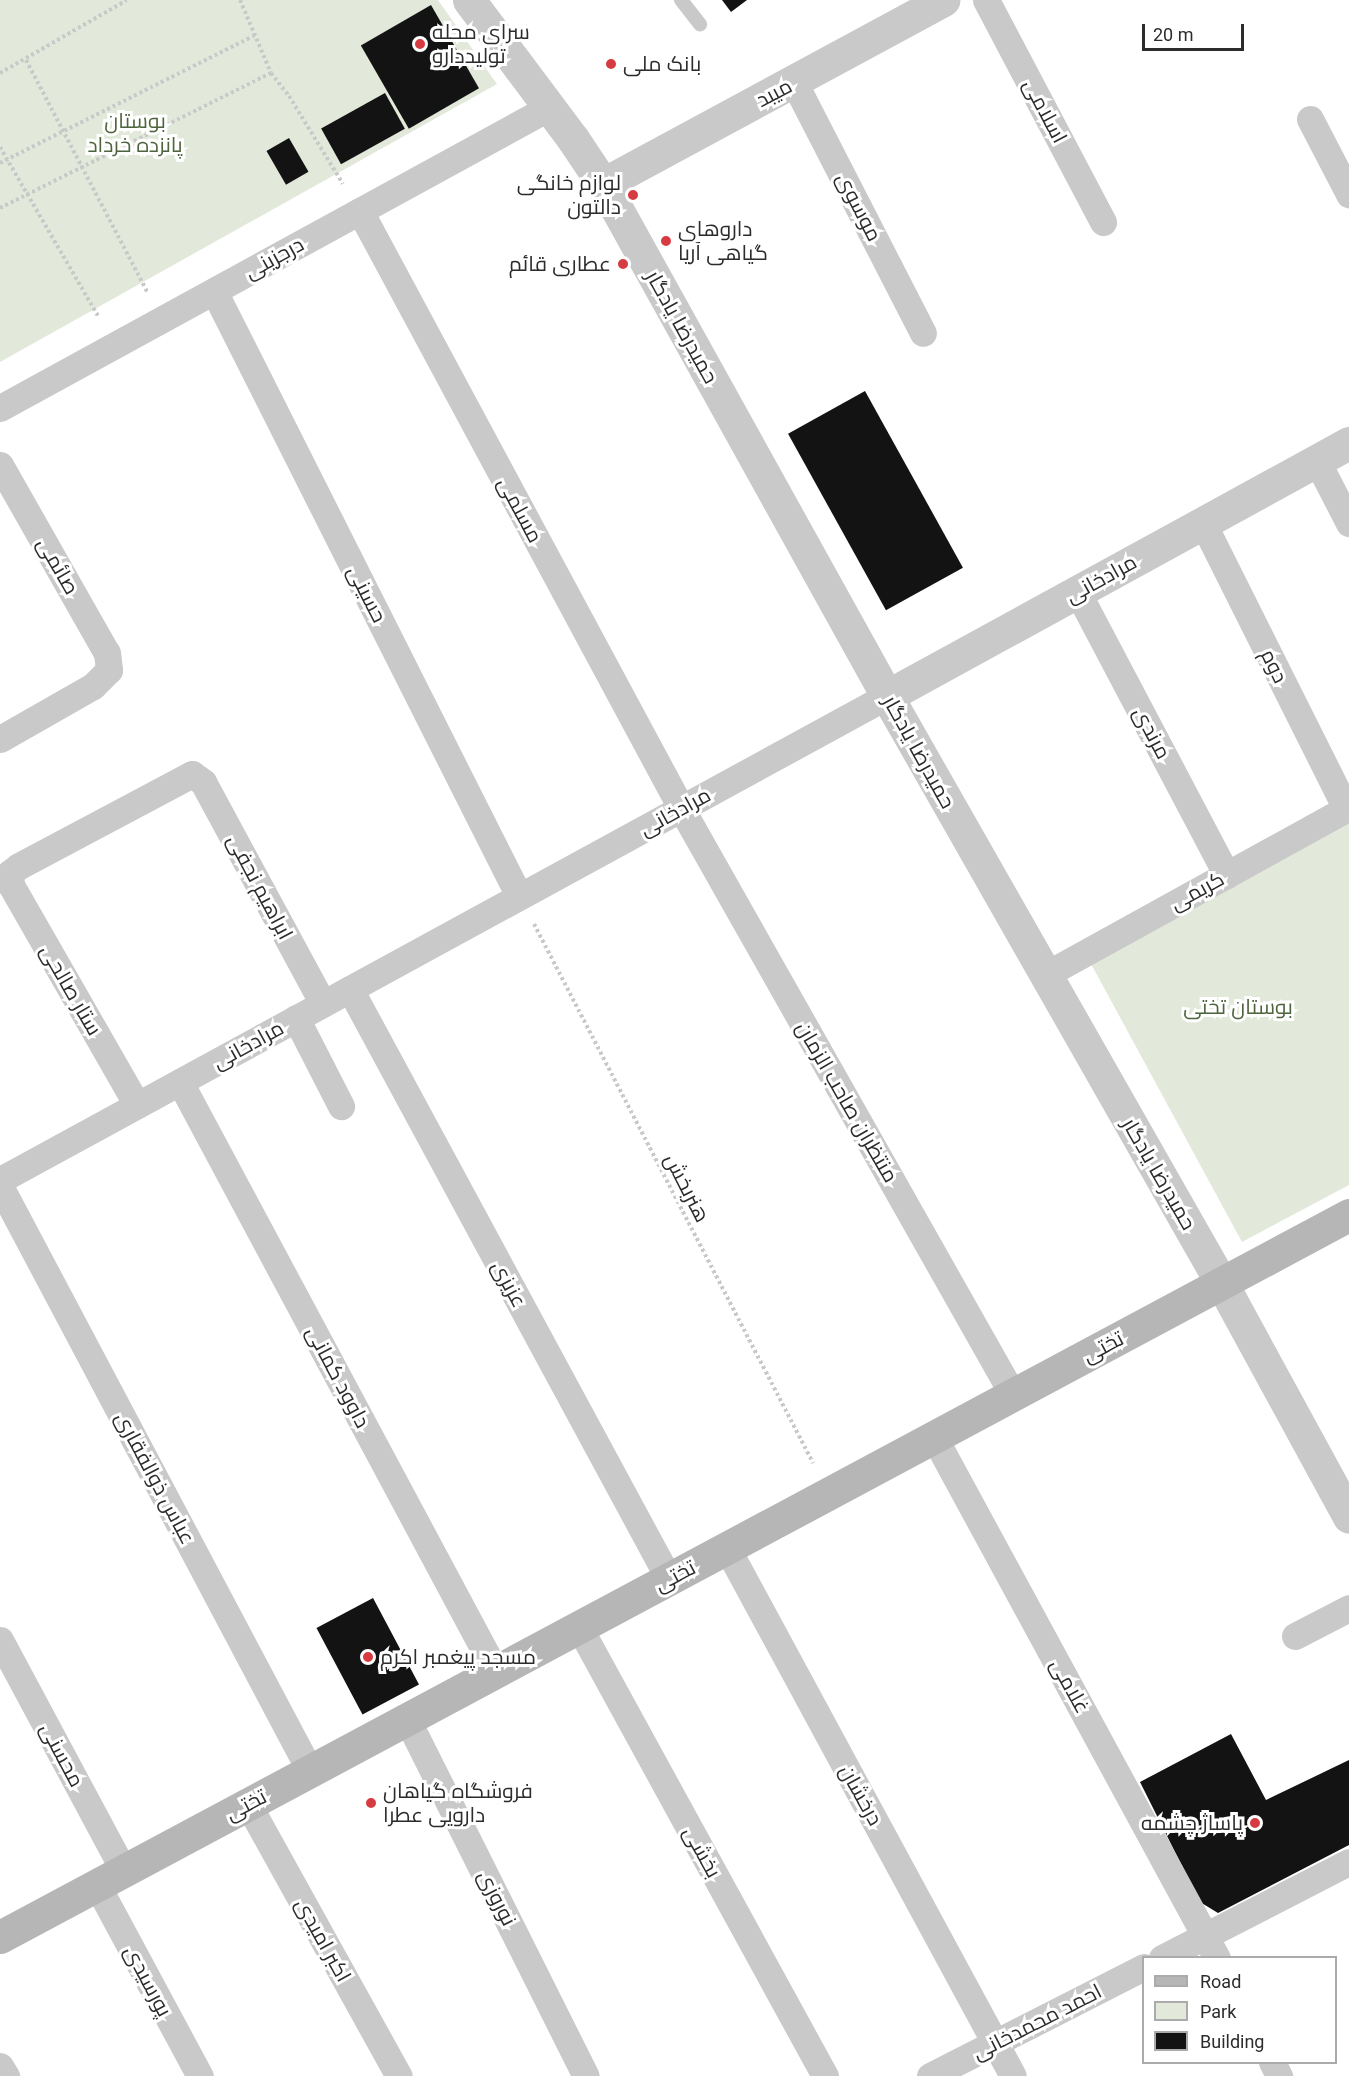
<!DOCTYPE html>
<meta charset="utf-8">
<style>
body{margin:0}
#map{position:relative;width:1349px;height:2076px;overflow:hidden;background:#fff;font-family:Roboto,Cairo,sans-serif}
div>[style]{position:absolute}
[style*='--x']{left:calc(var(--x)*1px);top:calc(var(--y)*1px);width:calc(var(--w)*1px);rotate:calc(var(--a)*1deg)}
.green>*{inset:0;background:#e2e9da}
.building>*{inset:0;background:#131313;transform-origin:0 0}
.path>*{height:4px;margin-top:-2px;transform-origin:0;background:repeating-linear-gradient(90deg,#c9c9c9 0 3px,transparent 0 6px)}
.service>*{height:14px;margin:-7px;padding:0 7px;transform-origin:7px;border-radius:7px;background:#c9c9c9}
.minor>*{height:27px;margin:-13.5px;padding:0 13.5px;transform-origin:13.5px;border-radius:13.5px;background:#c9c9c9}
.tertiary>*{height:33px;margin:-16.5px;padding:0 16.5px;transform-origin:16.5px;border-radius:16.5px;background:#c9c9c9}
.secondary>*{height:33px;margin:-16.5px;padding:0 16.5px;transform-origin:16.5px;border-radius:16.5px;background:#b6b6b6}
.dots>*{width:16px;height:16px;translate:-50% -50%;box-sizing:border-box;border:3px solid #fff;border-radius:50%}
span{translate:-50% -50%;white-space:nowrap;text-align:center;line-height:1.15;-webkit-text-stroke:6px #fff;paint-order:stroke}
.poi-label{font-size:21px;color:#2c2c2c}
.left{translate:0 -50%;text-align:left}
.right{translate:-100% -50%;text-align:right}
.street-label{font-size:21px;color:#2c2c2c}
.park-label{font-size:21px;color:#4e643d}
.legend{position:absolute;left:1142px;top:1956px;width:195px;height:108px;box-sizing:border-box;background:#fff;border:2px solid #ababab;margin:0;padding:8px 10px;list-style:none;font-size:18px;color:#2c2c2c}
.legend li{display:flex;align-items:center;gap:12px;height:30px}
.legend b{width:30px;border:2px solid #ababab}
.scale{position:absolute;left:1142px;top:24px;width:102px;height:27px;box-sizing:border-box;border:3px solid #2c2c2c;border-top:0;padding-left:8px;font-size:18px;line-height:21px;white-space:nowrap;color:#2c2c2c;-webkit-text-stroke:4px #fff;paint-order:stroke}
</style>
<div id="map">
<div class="green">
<div style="clip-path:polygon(0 0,438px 0,497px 84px,0 362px)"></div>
<div style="clip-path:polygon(1349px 822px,1349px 1185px,1242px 1242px,1090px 962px)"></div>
</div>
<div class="building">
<div style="clip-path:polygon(722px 0,747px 0,731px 12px)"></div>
<div style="left:431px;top:5px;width:96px;height:81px;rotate:60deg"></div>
<div style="left:385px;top:93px;width:41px;height:73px;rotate:61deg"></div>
<div style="left:289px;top:138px;width:39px;height:26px;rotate:60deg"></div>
<div style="left:865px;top:391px;width:202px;height:88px;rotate:61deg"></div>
<div style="left:373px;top:1598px;width:98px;height:64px;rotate:62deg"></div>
<div style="clip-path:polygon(1231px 1734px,1266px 1800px,1349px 1760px,1349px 1845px,1218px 1913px,1200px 1902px,1140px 1782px)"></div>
</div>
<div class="path">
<div style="--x:240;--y:0;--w:79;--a:67"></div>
<div style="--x:271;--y:73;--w:29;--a:52"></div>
<div style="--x:289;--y:96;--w:103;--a:58.5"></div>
<div style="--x:26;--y:60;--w:263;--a:62.4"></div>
<div style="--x:0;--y:73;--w:146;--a:-29.9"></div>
<div style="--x:0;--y:147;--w:198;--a:59.9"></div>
<div style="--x:0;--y:163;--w:284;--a:-26.6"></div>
<div style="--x:0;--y:208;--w:303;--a:-26.5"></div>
<div style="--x:534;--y:924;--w:607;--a:62.63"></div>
</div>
<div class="service">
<div style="--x:681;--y:0;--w:31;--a:52"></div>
</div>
<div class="minor">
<div style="--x:986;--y:0;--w:251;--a:62.2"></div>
<div style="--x:794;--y:82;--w:282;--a:62.8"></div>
<div style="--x:1310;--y:119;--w:85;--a:62.5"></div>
<div style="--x:360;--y:211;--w:678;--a:61.73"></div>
<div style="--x:681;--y:808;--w:674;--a:60.51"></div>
<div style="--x:214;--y:291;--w:678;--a:63.25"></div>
<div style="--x:0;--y:408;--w:625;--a:-28.7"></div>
<div style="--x:1317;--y:461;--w:70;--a:62.7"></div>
<div style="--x:0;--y:465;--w:216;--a:60.4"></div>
<div style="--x:107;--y:653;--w:17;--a:83"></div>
<div style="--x:109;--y:670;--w:23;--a:135"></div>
<div style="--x:93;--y:686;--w:107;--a:150.3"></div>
<div style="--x:1203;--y:523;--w:320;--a:63.4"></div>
<div style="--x:1077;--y:591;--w:321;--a:62.2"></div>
<div style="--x:1045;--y:975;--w:347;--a:-28.9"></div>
<div style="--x:350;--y:989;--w:671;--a:61.6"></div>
<div style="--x:296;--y:1018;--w:99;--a:62.9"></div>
<div style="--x:180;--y:1082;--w:669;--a:61.83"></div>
<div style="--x:137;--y:1105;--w:254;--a:-119.8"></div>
<div style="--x:11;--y:885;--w:12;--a:-95"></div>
<div style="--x:10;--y:873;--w:11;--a:-38"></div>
<div style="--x:19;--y:866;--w:196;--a:-28"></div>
<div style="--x:192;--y:774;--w:14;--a:36"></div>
<div style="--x:203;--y:782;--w:252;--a:61.6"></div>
<div style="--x:0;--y:1180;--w:1010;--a:-28.62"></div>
<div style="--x:0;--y:1186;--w:662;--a:62.08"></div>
<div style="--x:934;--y:1437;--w:593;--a:61.49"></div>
<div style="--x:727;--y:1548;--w:600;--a:61.56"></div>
<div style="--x:579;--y:1627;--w:512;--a:61.28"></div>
<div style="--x:1295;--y:1636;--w:61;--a:-27.4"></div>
<div style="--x:0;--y:1640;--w:262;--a:61.8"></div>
<div style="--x:407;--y:1719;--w:399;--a:63.4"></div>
<div style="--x:248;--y:1804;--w:311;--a:61"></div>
<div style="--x:97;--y:1885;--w:217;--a:61.7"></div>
<div style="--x:1162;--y:1958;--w:210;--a:-27.2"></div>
<div style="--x:1272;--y:2062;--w:16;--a:63"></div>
<div style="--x:0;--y:2066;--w:12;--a:59"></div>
<div style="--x:930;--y:2076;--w:240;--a:-27"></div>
</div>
<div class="tertiary">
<div style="--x:469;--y:0;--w:174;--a:53.2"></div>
<div style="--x:573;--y:139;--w:54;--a:56.3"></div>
<div style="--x:603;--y:184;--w:585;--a:60.98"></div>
<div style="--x:887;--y:696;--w:677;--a:60.33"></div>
<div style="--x:1222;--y:1284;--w:265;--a:61.4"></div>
<div style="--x:603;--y:184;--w:387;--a:-28.4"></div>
<div style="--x:887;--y:696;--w:527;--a:-28.71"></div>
</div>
<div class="secondary">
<div style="--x:0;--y:1937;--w:1530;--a:-28.16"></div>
</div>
<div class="dots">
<div style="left:420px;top:44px;background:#d73b42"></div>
<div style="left:611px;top:64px;background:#d73b42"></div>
<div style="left:633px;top:195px;background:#d73b42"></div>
<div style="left:666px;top:241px;background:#d73b42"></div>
<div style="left:623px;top:264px;background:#d73b42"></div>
<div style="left:368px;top:1657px;background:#d73b42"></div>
<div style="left:371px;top:1803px;background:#d73b42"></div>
<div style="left:1255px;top:1823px;background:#d73b42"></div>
</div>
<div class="poi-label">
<span class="left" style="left:432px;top:44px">سرای محله<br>تولیددارو</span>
<span class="left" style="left:623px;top:64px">بانک ملی</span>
<span class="right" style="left:621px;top:195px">لوازم خانگی<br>دالتون</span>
<span class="left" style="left:678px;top:241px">داروهای<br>گیاهی آریا</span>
<span class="right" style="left:611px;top:264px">عطاری قائم</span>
<span class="left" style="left:380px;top:1657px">مسجد پیغمبر اکرم</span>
<span class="left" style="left:383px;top:1803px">فروشگاه گیاهان<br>دارویی عطرا</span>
<span class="right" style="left:1243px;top:1823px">پاساژ چشمه</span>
</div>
<div class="street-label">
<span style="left:774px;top:93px;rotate:-28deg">میبد</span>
<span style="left:1045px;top:111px;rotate:62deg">اسلامی</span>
<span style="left:859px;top:207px;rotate:63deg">موسوی</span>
<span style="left:274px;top:258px;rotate:-29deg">درجزینی</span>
<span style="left:682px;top:327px;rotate:61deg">حمیدرضا یادگار</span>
<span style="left:520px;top:510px;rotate:62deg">مسلمی</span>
<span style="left:58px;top:566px;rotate:60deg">صائمی</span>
<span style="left:1101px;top:579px;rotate:-29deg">مرادخانی</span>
<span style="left:367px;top:594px;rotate:63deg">حسینی</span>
<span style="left:1274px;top:666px;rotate:64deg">دوم</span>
<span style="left:1152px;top:733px;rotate:62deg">مرندی</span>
<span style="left:919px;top:752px;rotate:61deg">حمیدرضا یادگار</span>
<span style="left:675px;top:812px;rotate:-29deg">مرادخانی</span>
<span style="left:260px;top:887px;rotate:62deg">ابراهیم نجفی</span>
<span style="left:1197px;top:891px;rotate:-29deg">کریمی</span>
<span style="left:71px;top:990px;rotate:60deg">ستار صالحی</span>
<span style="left:248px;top:1045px;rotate:-29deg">مرادخانی</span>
<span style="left:847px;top:1102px;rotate:60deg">منتظران صاحب الزمان</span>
<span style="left:1159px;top:1174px;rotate:60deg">حمیدرضا یادگار</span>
<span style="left:687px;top:1188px;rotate:63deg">هنربخش</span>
<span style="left:509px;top:1284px;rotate:62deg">عزیزی</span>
<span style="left:1103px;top:1347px;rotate:-28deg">تختی</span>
<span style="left:338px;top:1377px;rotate:62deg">داوود کمانی</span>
<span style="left:155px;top:1478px;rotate:62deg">عباس ذوالفقاری</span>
<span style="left:675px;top:1576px;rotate:-28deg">تختی</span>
<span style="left:1070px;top:1686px;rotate:61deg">غلامی</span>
<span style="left:62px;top:1755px;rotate:62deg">محسنی</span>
<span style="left:861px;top:1795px;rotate:61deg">درخشان</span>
<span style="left:246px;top:1805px;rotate:-28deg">تختی</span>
<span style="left:702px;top:1852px;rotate:61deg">بخشی</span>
<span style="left:497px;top:1898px;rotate:63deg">نوروزی</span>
<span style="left:323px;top:1940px;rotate:61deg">اکبر امیدی</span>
<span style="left:148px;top:1981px;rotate:62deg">پورسیدی</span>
<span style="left:1037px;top:2022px;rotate:-27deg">احمد محمدخانی</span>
</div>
<div class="park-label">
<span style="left:135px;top:133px">بوستان<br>پانزده خرداد</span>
<span style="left:1238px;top:1007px">بوستان تختی</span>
</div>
<ul class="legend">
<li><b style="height:8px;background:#b6b6b6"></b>Road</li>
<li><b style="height:16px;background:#e2e9da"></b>Park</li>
<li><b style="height:16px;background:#131313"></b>Building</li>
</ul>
<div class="scale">20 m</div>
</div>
